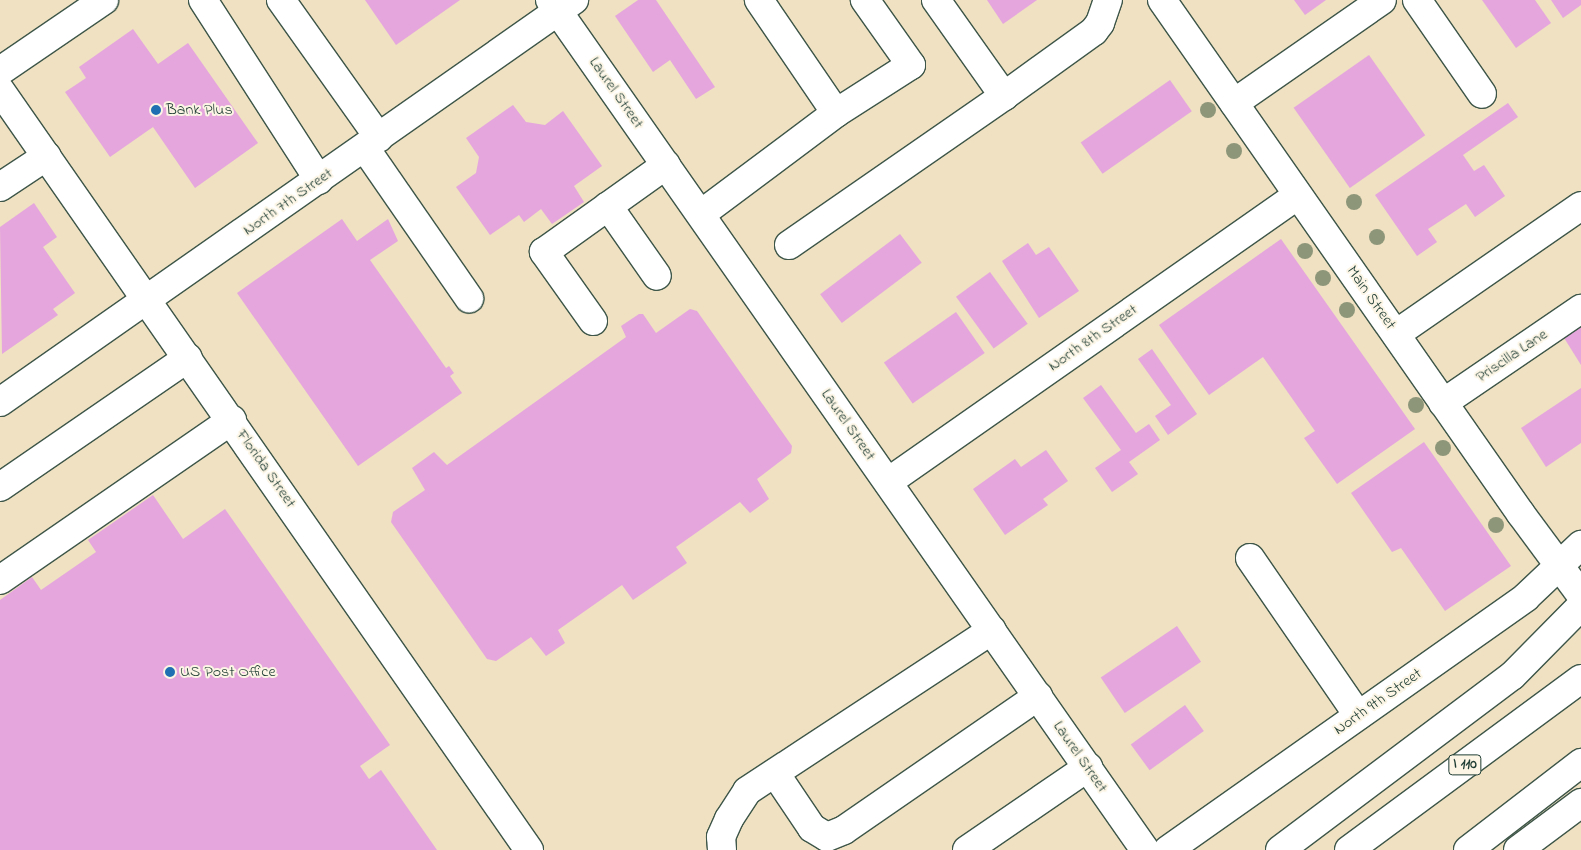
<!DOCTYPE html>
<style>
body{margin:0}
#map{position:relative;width:1581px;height:850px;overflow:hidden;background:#efe1c1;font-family:"Indie Flower",sans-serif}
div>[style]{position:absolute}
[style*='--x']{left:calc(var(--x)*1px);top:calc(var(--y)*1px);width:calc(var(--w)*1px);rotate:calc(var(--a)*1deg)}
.building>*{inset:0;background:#e5a6dd;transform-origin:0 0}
.roads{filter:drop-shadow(1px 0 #3e5649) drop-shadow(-1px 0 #3e5649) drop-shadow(0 1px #3e5649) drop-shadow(0 -1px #3e5649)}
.minor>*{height:28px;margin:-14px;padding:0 14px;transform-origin:14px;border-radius:14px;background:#fff}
.major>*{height:28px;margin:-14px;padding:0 14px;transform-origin:14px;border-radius:14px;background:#fff}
.highway>*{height:28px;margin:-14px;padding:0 14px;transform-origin:14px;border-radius:14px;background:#fff}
.trees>*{width:16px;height:16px;margin:-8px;border-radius:50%;background:#8e967a}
.dots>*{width:14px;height:14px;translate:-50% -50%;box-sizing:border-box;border:2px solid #fcf5e5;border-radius:50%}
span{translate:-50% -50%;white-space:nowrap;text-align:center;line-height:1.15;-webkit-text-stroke:4px #fcf5e5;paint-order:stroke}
.shield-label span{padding:1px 4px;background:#fcf5e5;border:1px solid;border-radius:4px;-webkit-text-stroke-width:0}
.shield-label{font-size:15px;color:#1f3d34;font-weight:700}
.street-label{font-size:16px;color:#1f3d34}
.poi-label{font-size:16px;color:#1f3d34}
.left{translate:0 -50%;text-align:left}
</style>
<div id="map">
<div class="building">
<div style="clip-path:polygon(365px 0,460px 0,396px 45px)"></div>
<div style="clip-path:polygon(638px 0,656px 0,715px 87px,696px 99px,670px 60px,653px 72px,615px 16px)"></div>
<div style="clip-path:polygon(987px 0,1037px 0,1003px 24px)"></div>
<div style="clip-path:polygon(1294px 0,1326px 0,1305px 15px)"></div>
<div style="clip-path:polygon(1482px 0,1535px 0,1551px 23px,1516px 48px)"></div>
<div style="clip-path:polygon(1551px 0,1581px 0,1581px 5px,1563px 18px)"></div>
<div style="clip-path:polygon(133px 29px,158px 64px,188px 43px,258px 143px,195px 188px,153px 127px,110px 157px,65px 92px,86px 78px,79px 67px)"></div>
<div style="left:1369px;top:55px;width:98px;height:92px;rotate:55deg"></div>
<div style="left:1170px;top:80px;width:38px;height:109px;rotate:55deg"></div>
<div style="clip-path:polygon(1508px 103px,1518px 117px,1463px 155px,1474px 171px,1484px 165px,1505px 196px,1475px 217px,1466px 204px,1428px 229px,1437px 242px,1417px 256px,1375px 195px)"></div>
<div style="clip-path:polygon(513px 105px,526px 122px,545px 125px,563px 111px,602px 166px,574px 186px,584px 202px,552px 224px,541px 209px,524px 222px,519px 215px,490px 235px,456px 187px,476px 173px,479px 157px,466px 138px)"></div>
<div style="clip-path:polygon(34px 203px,57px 237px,43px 247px,75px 293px,53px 309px,58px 315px,2px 354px,0 227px)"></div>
<div style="clip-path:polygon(342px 219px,357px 241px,388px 219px,398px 241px,370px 260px,446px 368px,449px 366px,454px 373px,450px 376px,462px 393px,358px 466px,237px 293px)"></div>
<div style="left:900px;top:234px;width:36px;height:100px;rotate:53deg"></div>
<div style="clip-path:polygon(1281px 239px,1415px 429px,1337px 484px,1304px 438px,1315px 431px,1263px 357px,1209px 395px,1159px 325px)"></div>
<div style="clip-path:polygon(1028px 243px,1036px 255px,1049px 247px,1079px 291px,1039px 318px,1002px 261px)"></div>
<div style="left:990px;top:272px;width:64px;height:42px;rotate:54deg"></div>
<div style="clip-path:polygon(690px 309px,697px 311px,792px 446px,791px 453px,757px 479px,769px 499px,750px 513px,740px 502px,676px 547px,687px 563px,633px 600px,622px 585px,558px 630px,565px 643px,546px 656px,531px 637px,496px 661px,487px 659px,391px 522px,393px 512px,425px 490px,412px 468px,434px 452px,447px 465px,626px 337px,621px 326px,639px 314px,643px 314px,656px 333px)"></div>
<div style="left:956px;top:312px;width:50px;height:88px;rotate:55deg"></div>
<div style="clip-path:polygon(1581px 320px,1581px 365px,1561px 333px)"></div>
<div style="clip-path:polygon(1152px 349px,1197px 414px,1168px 435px,1155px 416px,1171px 405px,1138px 359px)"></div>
<div style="clip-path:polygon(1101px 385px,1136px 433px,1149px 424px,1160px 440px,1129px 462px,1138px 474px,1112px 492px,1095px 468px,1121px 450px,1083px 398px)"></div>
<div style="clip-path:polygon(1581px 388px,1581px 443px,1546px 467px,1521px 428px)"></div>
<div style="clip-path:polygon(1424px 442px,1511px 566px,1445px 611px,1401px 548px,1392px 552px,1351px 493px)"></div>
<div style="clip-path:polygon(1046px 450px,1068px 481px,1043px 499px,1048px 505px,1005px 535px,973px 489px,1015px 459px,1021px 467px)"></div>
<div style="clip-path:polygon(153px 495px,183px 539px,225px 509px,390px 745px,360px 766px,369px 779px,381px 770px,437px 850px,0 850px,0 600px,32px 577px,41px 590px,96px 552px,88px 540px)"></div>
<div style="left:1177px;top:626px;width:43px;height:92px;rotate:56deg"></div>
<div style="left:1185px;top:705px;width:32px;height:67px;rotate:54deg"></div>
</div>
<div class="roads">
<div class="minor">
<div style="--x:203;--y:0;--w:214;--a:57.2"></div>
<div style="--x:281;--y:0;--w:169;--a:54.6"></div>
<div style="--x:550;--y:0;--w:1038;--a:55.01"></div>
<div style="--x:936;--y:0;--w:118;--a:54.7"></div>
<div style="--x:1004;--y:96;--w:111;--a:-35.8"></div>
<div style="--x:1094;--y:31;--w:10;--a:-53"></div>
<div style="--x:1100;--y:23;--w:24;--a:-71"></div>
<div style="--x:1162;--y:0;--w:627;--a:55.07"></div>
<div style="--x:1521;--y:514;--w:101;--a:53.5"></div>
<div style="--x:1417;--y:0;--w:114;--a:55.3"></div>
<div style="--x:0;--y:71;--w:126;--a:-34.3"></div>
<div style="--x:1234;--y:103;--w:180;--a:-34.8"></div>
<div style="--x:836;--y:113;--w:89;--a:-32.6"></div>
<div style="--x:911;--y:65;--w:80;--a:-125.3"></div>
<div style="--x:365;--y:148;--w:183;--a:55.3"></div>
<div style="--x:0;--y:187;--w:56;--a:-33.4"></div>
<div style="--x:608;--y:206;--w:85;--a:55"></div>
<div style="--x:701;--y:214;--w:169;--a:-36.8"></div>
<div style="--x:836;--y:113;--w:137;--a:-124.3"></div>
<div style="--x:789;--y:245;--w:262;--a:-34.7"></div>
<div style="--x:593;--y:321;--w:85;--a:-125.4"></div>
<div style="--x:544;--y:252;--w:150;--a:-35.5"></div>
<div style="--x:1396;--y:334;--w:225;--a:-34.7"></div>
<div style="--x:0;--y:402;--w:701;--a:-35.01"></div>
<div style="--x:1443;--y:403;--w:167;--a:-34.3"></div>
<div style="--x:888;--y:482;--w:500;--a:-34.99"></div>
<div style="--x:0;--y:487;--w:228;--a:-34.5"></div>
<div style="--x:1250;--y:558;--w:191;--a:55.5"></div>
<div style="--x:0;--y:580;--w:282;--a:-34.6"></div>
<div style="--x:775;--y:773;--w:66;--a:56.1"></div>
<div style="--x:812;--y:828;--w:17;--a:31"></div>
<div style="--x:827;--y:837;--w:18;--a:-22"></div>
<div style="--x:844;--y:830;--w:236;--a:-34.6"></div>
<div style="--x:722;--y:850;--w:13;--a:-94"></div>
<div style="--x:721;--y:837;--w:20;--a:-66"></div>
<div style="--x:729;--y:819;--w:33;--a:-57"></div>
<div style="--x:747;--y:791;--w:293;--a:-33.3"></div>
<div style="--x:967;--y:850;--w:147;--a:-34.4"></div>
</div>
<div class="major">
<div style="--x:0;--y:90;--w:926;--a:55.16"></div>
<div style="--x:1168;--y:850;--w:438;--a:-35.2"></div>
<div style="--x:1526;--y:597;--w:76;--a:-43.4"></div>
</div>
<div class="highway">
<div style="--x:1280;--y:850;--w:290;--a:-36.9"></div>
<div style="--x:1512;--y:676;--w:98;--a:-45.4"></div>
<div style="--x:1349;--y:850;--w:288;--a:-36.4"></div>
<div style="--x:1468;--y:850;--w:143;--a:-37.6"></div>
<div style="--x:1518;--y:850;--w:79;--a:-36.7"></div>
</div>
</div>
<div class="trees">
<div style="left:1208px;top:110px"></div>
<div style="left:1234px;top:151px"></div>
<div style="left:1354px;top:202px"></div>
<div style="left:1377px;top:237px"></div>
<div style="left:1305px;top:251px"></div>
<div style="left:1323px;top:278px"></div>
<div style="left:1347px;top:310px"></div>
<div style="left:1416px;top:405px"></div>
<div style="left:1443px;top:448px"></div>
<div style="left:1496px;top:525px"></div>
</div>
<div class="dots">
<div style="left:156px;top:110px;background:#1f6fb2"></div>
<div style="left:170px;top:672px;background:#1f6fb2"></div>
</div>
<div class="shield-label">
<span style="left:1465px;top:765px">I 110</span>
</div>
<div class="street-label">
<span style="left:616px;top:93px;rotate:55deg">Laurel Street</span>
<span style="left:288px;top:202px;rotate:-35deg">North 7th Street</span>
<span style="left:1371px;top:298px;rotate:55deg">Main Street</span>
<span style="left:1093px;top:338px;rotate:-35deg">North 8th Street</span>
<span style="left:1512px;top:356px;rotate:-34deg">Priscilla Lane</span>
<span style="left:848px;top:425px;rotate:55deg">Laurel Street</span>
<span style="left:266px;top:469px;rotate:55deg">Florida Street</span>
<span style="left:1378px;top:702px;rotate:-35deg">North 9th Street</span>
<span style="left:1080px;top:757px;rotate:55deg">Laurel Street</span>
</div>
<div class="poi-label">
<span class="left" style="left:166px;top:110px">Bank Plus</span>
<span class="left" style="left:180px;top:672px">US Post Office</span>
</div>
</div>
